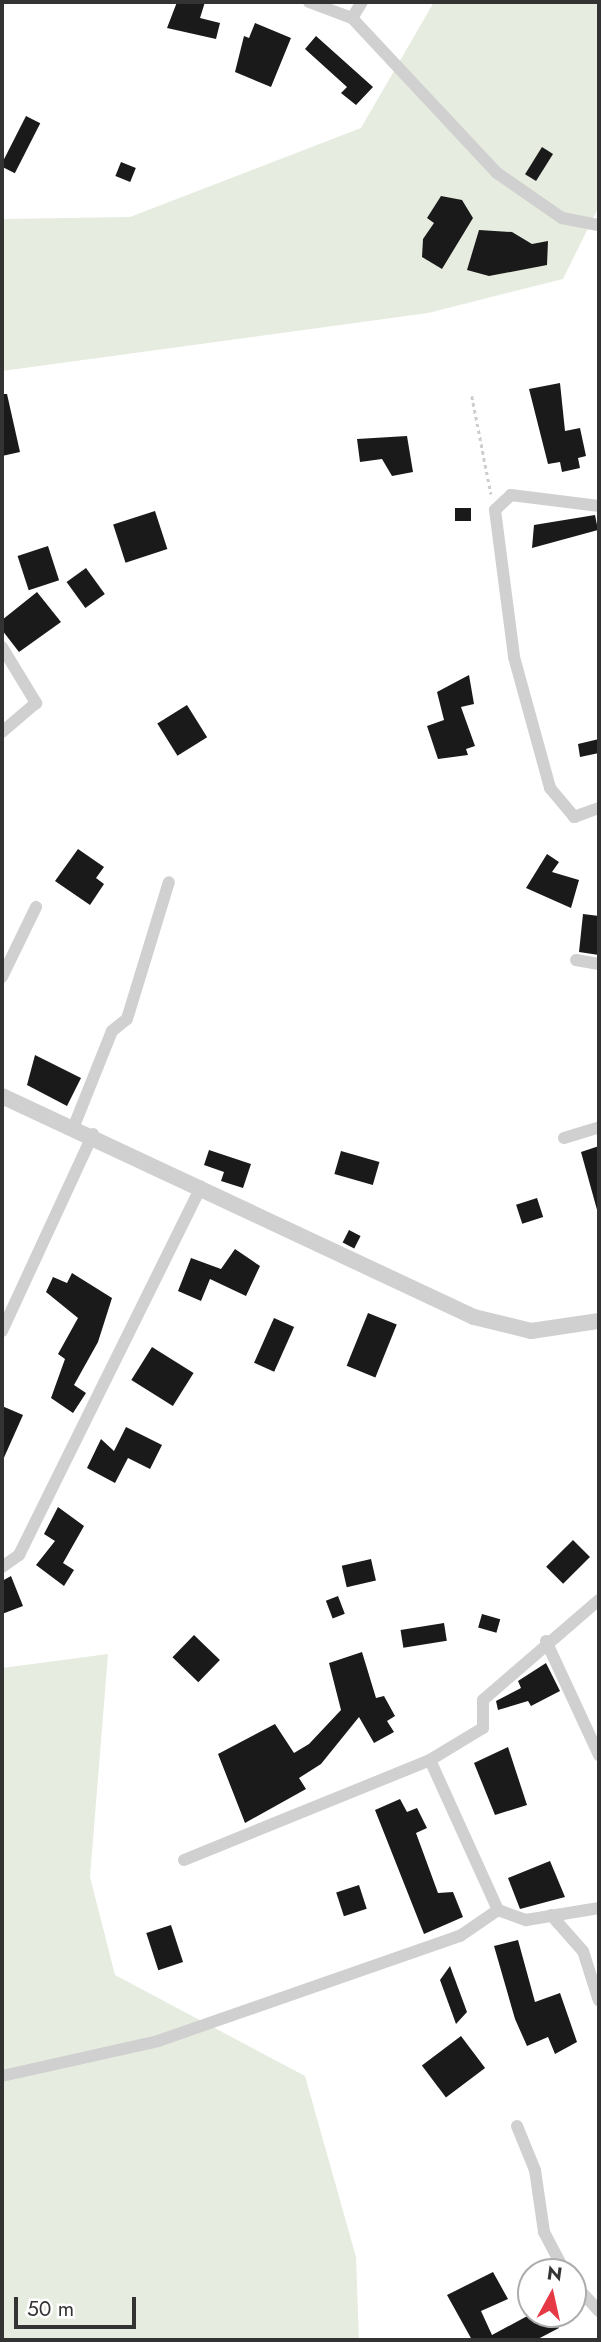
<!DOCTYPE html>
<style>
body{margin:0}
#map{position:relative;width:601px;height:2342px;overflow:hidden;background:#fff;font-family:Jost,sans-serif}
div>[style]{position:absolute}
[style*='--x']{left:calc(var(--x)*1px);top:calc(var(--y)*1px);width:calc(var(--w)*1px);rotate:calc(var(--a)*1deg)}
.green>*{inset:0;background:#e6ecdf}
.building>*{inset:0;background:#1a1a1a;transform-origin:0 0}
.path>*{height:2.5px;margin-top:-1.25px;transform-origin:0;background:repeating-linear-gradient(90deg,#cdcdcd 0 3.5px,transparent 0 7px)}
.minor>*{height:12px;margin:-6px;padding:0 6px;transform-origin:6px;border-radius:6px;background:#d0d0d0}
.tertiary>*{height:16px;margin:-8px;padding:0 8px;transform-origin:8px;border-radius:8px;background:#d0d0d0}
span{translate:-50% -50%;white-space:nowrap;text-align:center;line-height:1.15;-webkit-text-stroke:7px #fff;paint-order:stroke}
.frame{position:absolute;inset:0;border:4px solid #333;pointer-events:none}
.north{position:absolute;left:517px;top:2258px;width:70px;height:70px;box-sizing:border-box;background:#fff;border:2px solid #adadad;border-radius:50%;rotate:8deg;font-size:19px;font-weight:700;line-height:28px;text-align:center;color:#333}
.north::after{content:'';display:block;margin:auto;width:24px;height:32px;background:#e63946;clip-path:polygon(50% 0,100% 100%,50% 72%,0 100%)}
.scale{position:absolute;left:14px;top:2297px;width:122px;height:32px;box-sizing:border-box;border:4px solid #333;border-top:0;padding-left:9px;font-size:21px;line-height:24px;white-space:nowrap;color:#333;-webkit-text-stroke:5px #fff;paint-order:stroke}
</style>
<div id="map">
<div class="green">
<div style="clip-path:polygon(434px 2px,599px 2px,599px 206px,563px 279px,428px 313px,2px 371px,2px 219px,130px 217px,361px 128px)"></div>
<div style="clip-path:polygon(108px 1654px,90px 1877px,115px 1975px,305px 2076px,356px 2257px,359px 2340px,2px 2340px,2px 1668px)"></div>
</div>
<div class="building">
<div style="clip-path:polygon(177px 2px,205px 2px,200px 18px,220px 23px,216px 39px,167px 28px)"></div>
<div style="clip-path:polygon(255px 23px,291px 38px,271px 87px,235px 72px,244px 36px,249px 38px)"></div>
<div style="clip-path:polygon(316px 36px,373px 87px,356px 105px,341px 93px,347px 87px,305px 49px)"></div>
<div style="left:26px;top:116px;width:16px;height:56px;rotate:27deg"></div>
<div style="left:542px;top:147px;width:13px;height:32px;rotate:32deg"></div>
<div style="left:121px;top:162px;width:16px;height:15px;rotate:22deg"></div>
<div style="clip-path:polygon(441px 196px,462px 200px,473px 218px,442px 269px,422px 257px,423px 239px,434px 223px,427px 218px)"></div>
<div style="clip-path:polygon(479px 230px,512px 232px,532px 244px,548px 241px,547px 265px,489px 276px,467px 270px)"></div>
<div style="clip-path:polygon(560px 383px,565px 431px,580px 428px,586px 456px,578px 458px,580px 468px,562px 472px,560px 462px,548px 464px,529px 389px)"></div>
<div style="clip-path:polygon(2px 394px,7px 394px,20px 452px,2px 456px)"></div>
<div style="clip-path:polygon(407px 436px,413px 472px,392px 476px,382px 459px,360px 462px,357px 439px)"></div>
<div style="left:455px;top:508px;width:16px;height:13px"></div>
<div style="left:155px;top:511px;width:40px;height:44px;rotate:72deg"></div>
<div style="clip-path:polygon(595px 515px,598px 530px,532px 548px,534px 525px)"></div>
<div style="left:48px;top:546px;width:36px;height:32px;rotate:72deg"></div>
<div style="left:86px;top:568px;width:32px;height:24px;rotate:54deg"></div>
<div style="clip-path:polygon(37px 592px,61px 622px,19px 652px,2px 630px,2px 620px)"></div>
<div style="clip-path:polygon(469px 675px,474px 704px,461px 707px,475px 746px,466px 749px,468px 755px,438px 759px,427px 726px,444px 720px,437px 692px)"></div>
<div style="left:187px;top:705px;width:38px;height:35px;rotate:58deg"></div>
<div style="clip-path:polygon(599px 739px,599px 753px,580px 757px,578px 744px)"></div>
<div style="clip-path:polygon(78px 849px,104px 867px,96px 878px,104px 884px,90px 905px,55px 881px)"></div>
<div style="clip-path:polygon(547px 854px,559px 862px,552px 872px,579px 880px,571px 908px,526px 888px)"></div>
<div style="clip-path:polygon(583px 914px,599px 916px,599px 955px,579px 952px)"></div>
<div style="clip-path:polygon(35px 1055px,81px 1078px,67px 1106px,27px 1085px)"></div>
<div style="clip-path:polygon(599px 1146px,599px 1217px,581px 1152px)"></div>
<div style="clip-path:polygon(209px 1150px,251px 1164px,243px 1188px,221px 1181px,224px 1172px,204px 1165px)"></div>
<div style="left:341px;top:1151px;width:40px;height:24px;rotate:16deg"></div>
<div style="left:537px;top:1198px;width:20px;height:22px;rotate:72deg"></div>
<div style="left:349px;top:1230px;width:13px;height:14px;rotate:27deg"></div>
<div style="clip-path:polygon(235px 1249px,260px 1266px,246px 1296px,210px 1279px,201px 1301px,178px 1291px,191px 1258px,221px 1269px)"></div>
<div style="clip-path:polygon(72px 1273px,112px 1298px,98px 1342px,74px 1385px,86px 1393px,73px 1413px,51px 1398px,65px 1359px,58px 1354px,78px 1318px,46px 1292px,53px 1277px,67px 1283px)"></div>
<div style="left:368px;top:1313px;width:31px;height:57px;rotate:22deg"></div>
<div style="left:274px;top:1318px;width:22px;height:49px;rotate:24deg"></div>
<div style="left:152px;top:1347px;width:49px;height:39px;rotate:32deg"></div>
<div style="clip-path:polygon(2px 1406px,23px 1415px,2px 1462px)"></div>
<div style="clip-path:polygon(126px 1427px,162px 1445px,150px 1469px,128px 1458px,115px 1483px,87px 1468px,101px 1439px,114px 1451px)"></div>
<div style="clip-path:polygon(58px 1507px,84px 1526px,63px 1563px,74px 1570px,64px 1586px,36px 1565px,55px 1541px,44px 1534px)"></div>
<div style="left:573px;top:1540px;width:24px;height:38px;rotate:45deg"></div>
<div style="left:371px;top:1559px;width:22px;height:30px;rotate:77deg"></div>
<div style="clip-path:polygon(11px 1576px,23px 1606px,2px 1614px,2px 1581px)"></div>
<div style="left:338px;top:1596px;width:19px;height:13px;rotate:69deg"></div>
<div style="left:482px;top:1614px;width:19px;height:14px;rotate:16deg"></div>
<div style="left:444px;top:1623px;width:18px;height:44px;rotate:81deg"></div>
<div style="left:194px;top:1635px;width:36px;height:31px;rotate:44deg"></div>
<div style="clip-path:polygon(362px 1652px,376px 1698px,384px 1696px,395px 1716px,387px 1721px,394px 1732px,374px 1743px,359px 1717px,321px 1764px,299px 1778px,306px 1789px,245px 1823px,218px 1754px,275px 1724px,294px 1753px,309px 1744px,341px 1710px,329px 1663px)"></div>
<div style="clip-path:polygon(546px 1663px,560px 1691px,531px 1706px,528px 1701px,498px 1710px,496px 1701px,521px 1688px,518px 1681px)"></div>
<div style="clip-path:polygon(508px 1747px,527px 1805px,495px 1815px,474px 1763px)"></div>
<div style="clip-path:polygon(400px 1799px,407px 1812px,417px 1808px,427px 1828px,416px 1833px,438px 1893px,453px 1892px,463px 1917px,424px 1934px,375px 1810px)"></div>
<div style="clip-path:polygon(550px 1861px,565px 1897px,520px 1909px,508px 1878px)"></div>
<div style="left:359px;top:1885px;width:25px;height:24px;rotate:72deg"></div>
<div style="left:171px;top:1925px;width:39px;height:26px;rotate:72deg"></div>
<div style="clip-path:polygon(518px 1940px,535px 2002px,560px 1993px,577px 2042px,555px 2054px,548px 2037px,527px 2046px,515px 2019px,494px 1946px)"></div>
<div style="clip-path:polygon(450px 1966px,467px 2012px,456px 2024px,440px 1980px)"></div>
<div style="left:461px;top:2036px;width:40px;height:49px;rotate:53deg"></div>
<div style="clip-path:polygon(493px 2272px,508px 2299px,481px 2311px,492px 2335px,531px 2314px,551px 2314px,559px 2328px,536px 2340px,472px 2340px,447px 2295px)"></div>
</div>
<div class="path">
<div style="--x:472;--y:396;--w:100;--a:79"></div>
</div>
<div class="minor">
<div style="--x:309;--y:2;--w:46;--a:20.4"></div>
<div style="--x:352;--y:18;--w:212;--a:46.9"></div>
<div style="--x:497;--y:173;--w:79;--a:34.7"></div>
<div style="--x:562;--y:218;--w:38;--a:11"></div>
<div style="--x:352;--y:18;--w:19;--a:-58"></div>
<div style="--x:599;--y:506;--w:89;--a:-172.9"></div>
<div style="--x:511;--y:495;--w:22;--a:137"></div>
<div style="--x:495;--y:510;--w:148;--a:82.6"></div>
<div style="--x:514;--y:657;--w:136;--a:74.6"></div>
<div style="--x:550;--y:788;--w:38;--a:50"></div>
<div style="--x:574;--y:817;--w:27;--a:-20"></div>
<div style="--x:2;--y:647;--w:66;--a:58.7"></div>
<div style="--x:36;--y:703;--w:45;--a:139.5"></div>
<div style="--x:576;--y:960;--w:23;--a:10"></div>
<div style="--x:2;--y:977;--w:78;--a:-64.1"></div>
<div style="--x:74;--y:1126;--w:102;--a:-68.2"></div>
<div style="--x:112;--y:1031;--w:19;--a:-39"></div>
<div style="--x:127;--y:1019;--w:143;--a:-73"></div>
<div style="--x:564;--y:1138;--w:37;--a:-17"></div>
<div style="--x:2;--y:1331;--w:217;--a:-65.2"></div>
<div style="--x:2;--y:1567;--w:21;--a:-35"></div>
<div style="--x:19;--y:1555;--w:411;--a:-63.7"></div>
<div style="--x:546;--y:1641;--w:126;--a:65.1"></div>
<div style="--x:430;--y:1760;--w:165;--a:65.6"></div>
<div style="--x:498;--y:1910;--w:30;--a:20"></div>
<div style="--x:526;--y:1920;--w:74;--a:-9.3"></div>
<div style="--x:184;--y:1860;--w:266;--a:-22.1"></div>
<div style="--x:430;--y:1760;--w:62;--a:-31.1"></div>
<div style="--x:483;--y:1728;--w:28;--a:-90"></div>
<div style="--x:483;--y:1700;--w:153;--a:-40.8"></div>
<div style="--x:551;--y:1915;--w:48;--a:48.4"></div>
<div style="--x:583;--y:1951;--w:52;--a:72.3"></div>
<div style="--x:2;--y:2076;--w:160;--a:-12.6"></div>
<div style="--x:158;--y:2041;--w:320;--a:-19.2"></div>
<div style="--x:460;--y:1936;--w:46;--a:-34.4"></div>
<div style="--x:517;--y:2126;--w:48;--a:67.8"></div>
<div style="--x:535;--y:2170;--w:63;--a:81.7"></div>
<div style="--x:544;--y:2232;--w:45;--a:62.3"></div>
<div style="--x:573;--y:2283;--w:38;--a:47"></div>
</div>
<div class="tertiary">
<div style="--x:2;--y:1096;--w:521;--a:25.09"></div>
<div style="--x:474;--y:1317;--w:59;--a:13.8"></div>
<div style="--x:531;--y:1331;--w:69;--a:-8.4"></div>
</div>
<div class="frame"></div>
<div class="north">N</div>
<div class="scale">50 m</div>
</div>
